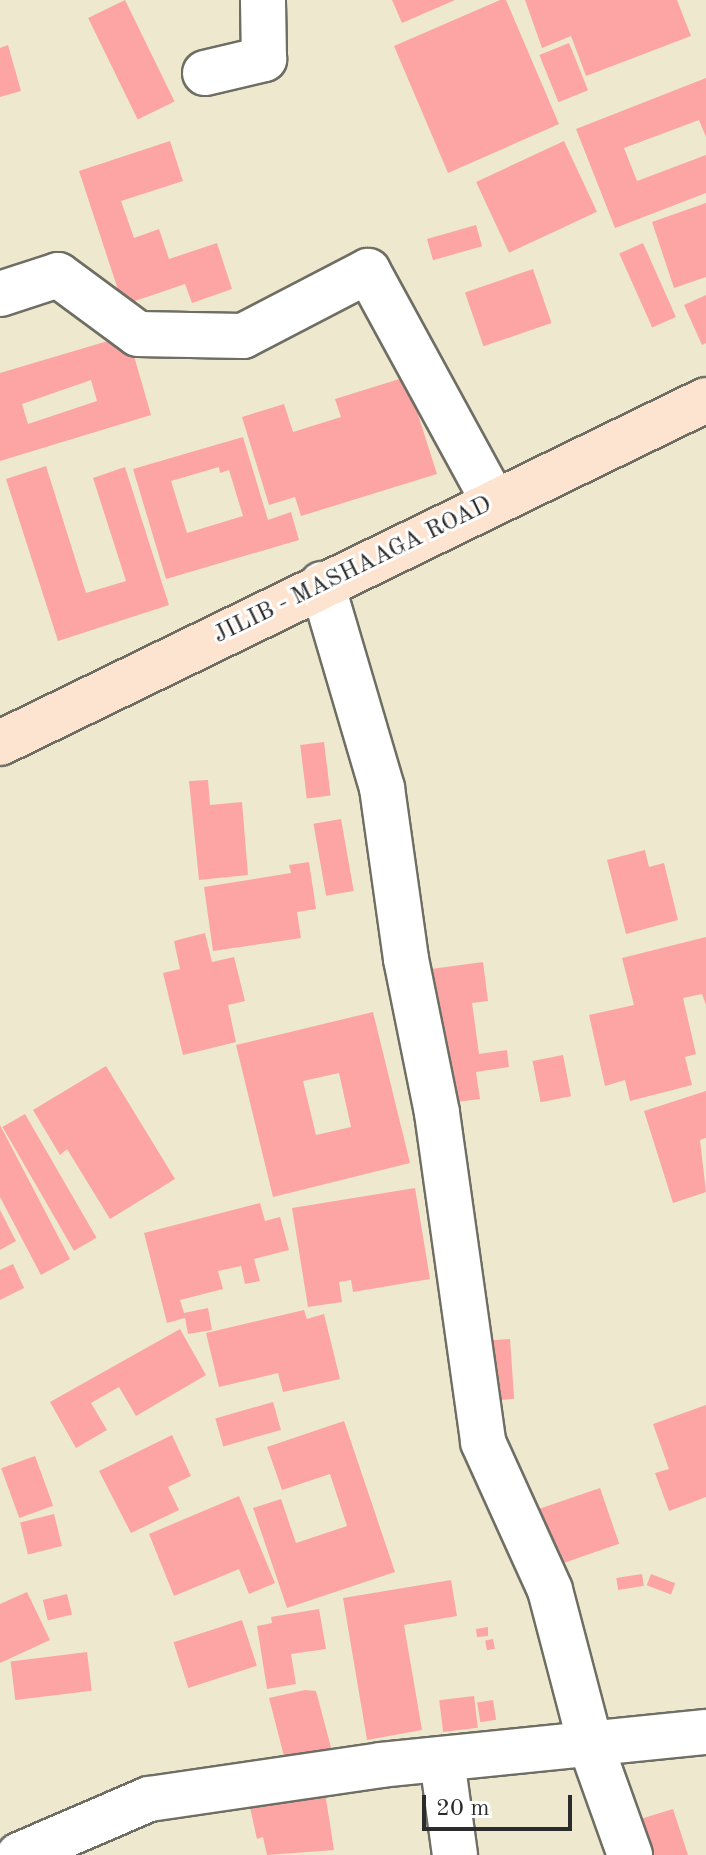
<!DOCTYPE html>
<style>
body{margin:0}
#map{position:relative;width:706px;height:1855px;overflow:hidden;background:#eee9ce;font-family:"Old Standard TT",serif}
div>[style]{position:absolute}
[style*='--x']{left:calc(var(--x)*1px);top:calc(var(--y)*1px);width:calc(var(--w)*1px);rotate:calc(var(--a)*1deg)}
.building>*{inset:0;background:#fca5a4;transform-origin:0 0}
.roads{filter:drop-shadow(2px 0 #6f6e64) drop-shadow(-2px 0 #6f6e64) drop-shadow(0 2px #6f6e64) drop-shadow(0 -2px #6f6e64)}
.street>*{height:44px;margin:-22px;padding:0 22px;transform-origin:22px;border-radius:22px;background:#fff}
.secondary>*{height:44px;margin:-22px;padding:0 22px;transform-origin:22px;border-radius:22px;background:#fde4d1}
span{translate:-50% -50%;white-space:nowrap;text-align:center;line-height:1.15;-webkit-text-stroke:6px #fff;paint-order:stroke}
.street-label{font-size:24px;color:#2b2b2b}
.scale{position:absolute;left:422px;top:1795px;width:150px;height:36px;box-sizing:border-box;border:4px solid #2b2b2b;border-top:0;padding-left:10px;font-size:24px;line-height:28px;white-space:nowrap;color:#2b2b2b;-webkit-text-stroke:6px #fff;paint-order:stroke}
</style>
<div id="map">
<div class="building">
<div style="left:125px;top:0;width:113px;height:41px;rotate:64deg"></div>
<div style="clip-path:polygon(392px 0,455px 0,402px 23px)"></div>
<div style="clip-path:polygon(500px 0,506px 0,559px 124px,448px 173px,394px 46px)"></div>
<div style="clip-path:polygon(525px 0,677px 0,691px 36px,586px 76px,571px 36px,542px 48px)"></div>
<div style="left:569px;top:43px;width:51px;height:32px;rotate:68deg"></div>
<div style="clip-path:polygon(8px 45px,21px 91px,0 97px,0 48px)"></div>
<div style="clip-path:polygon(706px 78px,706px 137px,699px 120px,624px 148px,637px 181px,706px 155px,706px 193px,615px 228px,576px 129px)"></div>
<div style="clip-path:polygon(170px 141px,183px 181px,121px 201px,134px 238px,159px 229px,169px 259px,217px 243px,232px 289px,192px 303px,185px 284px,123px 305px,79px 171px)"></div>
<div style="left:564px;top:141px;width:78px;height:97px;rotate:65deg"></div>
<div style="clip-path:polygon(706px 203px,706px 277px,674px 288px,652px 222px)"></div>
<div style="left:476px;top:225px;width:22px;height:51px;rotate:74deg"></div>
<div style="left:643px;top:243px;width:81px;height:26px;rotate:66deg"></div>
<div style="left:533px;top:269px;width:57px;height:72px;rotate:71deg"></div>
<div style="clip-path:polygon(706px 295px,706px 343px,702px 345px,684px 305px)"></div>
<div style="clip-path:polygon(evenodd,128px 335px,151px 415px,0 461px,0 373px,128px 335px,91px 380px,97px 401px,28px 424px,22px 404px,91px 380px)"></div>
<div style="clip-path:polygon(406px 377px,437px 474px,301px 516px,295px 497px,269px 505px,242px 417px,284px 404px,293px 432px,341px 417px,335px 399px)"></div>
<div style="clip-path:polygon(evenodd,243px 437px,268px 520px,291px 512px,299px 540px,166px 579px,133px 469px,243px 437px,219px 467px,220px 473px,229px 470px,243px 516px,187px 533px,171px 481px,219px 467px)"></div>
<div style="clip-path:polygon(46px 466px,86px 593px,126px 581px,93px 478px,125px 467px,169px 605px,58px 641px,6px 479px)"></div>
<div style="left:324px;top:742px;width:54px;height:24px;rotate:83deg"></div>
<div style="clip-path:polygon(208px 780px,210px 805px,242px 802px,248px 875px,199px 880px,189px 781px)"></div>
<div style="left:341px;top:819px;width:73px;height:28px;rotate:80deg"></div>
<div style="clip-path:polygon(645px 850px,649px 867px,664px 863px,678px 920px,626px 934px,607px 860px)"></div>
<div style="clip-path:polygon(309px 862px,316px 909px,297px 912px,301px 938px,213px 951px,204px 887px,291px 873px,289px 865px)"></div>
<div style="clip-path:polygon(205px 933px,212px 962px,234px 957px,245px 1001px,228px 1005px,236px 1042px,183px 1055px,163px 973px,180px 969px,174px 941px)"></div>
<div style="clip-path:polygon(706px 937px,706px 1005px,702px 994px,683px 998px,696px 1054px,685px 1057px,692px 1085px,630px 1101px,625px 1080px,605px 1086px,589px 1015px,634px 1005px,622px 958px)"></div>
<div style="clip-path:polygon(483px 962px,488px 1001px,472px 1003px,479px 1054px,507px 1050px,509px 1067px,476px 1072px,480px 1099px,456px 1102px,449px 1055px,443px 1056px,431px 969px)"></div>
<div style="clip-path:polygon(evenodd,373px 1012px,410px 1163px,273px 1197px,236px 1045px,373px 1012px,339px 1073px,351px 1127px,316px 1135px,303px 1081px,339px 1073px)"></div>
<div style="left:563px;top:1055px;width:42px;height:31px;rotate:79deg"></div>
<div style="clip-path:polygon(106px 1066px,175px 1179px,110px 1219px,67px 1149px,60px 1155px,33px 1110px)"></div>
<div style="clip-path:polygon(706px 1091px,706px 1138px,700px 1140px,706px 1192px,673px 1203px,644px 1111px)"></div>
<div style="left:25px;top:1114px;width:143px;height:26px;rotate:60deg"></div>
<div style="clip-path:polygon(0 1125px,70px 1259px,41px 1275px,0 1197px)"></div>
<div style="clip-path:polygon(415px 1188px,430px 1279px,353px 1292px,351px 1280px,339px 1282px,342px 1302px,308px 1307px,292px 1208px)"></div>
<div style="clip-path:polygon(260px 1203px,265px 1221px,280px 1217px,289px 1250px,254px 1259px,260px 1281px,245px 1284px,241px 1266px,218px 1271px,223px 1289px,180px 1300px,184px 1313px,208px 1308px,212px 1330px,188px 1334px,185px 1318px,167px 1323px,144px 1233px)"></div>
<div style="clip-path:polygon(0 1210px,16px 1241px,0 1250px)"></div>
<div style="clip-path:polygon(13px 1264px,24px 1288px,0 1300px,0 1270px)"></div>
<div style="clip-path:polygon(304px 1310px,307px 1319px,324px 1314px,340px 1379px,283px 1392px,278px 1373px,219px 1387px,206px 1333px)"></div>
<div style="clip-path:polygon(180px 1329px,206px 1375px,136px 1416px,119px 1387px,91px 1403px,107px 1430px,76px 1448px,50px 1402px)"></div>
<div style="left:510px;top:1339px;width:60px;height:26px;rotate:86deg"></div>
<div style="left:273px;top:1402px;width:29px;height:60px;rotate:74deg"></div>
<div style="clip-path:polygon(706px 1405px,706px 1497px,669px 1511px,655px 1473px,669px 1469px,653px 1424px)"></div>
<div style="clip-path:polygon(344px 1421px,395px 1572px,287px 1608px,253px 1508px,281px 1499px,296px 1543px,347px 1526px,330px 1474px,282px 1490px,267px 1447px)"></div>
<div style="clip-path:polygon(172px 1435px,191px 1476px,168px 1487px,179px 1510px,131px 1533px,99px 1471px)"></div>
<div style="left:35px;top:1456px;width:53px;height:36px;rotate:70deg"></div>
<div style="left:600px;top:1488px;width:59px;height:71px;rotate:71deg"></div>
<div style="clip-path:polygon(239px 1496px,275px 1583px,249px 1594px,239px 1569px,174px 1596px,149px 1534px)"></div>
<div style="left:54px;top:1514px;width:33px;height:35px;rotate:76deg"></div>
<div style="left:642px;top:1574px;width:12px;height:26px;rotate:81deg"></div>
<div style="left:651px;top:1574px;width:26px;height:12px;rotate:21deg"></div>
<div style="clip-path:polygon(451px 1580px,457px 1616px,404px 1625px,422px 1730px,367px 1740px,343px 1598px)"></div>
<div style="clip-path:polygon(27px 1592px,50px 1640px,0 1663px,0 1604px)"></div>
<div style="left:67px;top:1594px;width:21px;height:25px;rotate:76deg"></div>
<div style="clip-path:polygon(319px 1609px,326px 1649px,291px 1654px,296px 1684px,267px 1689px,257px 1626px,272px 1623px,271px 1617px)"></div>
<div style="left:242px;top:1620px;width:48px;height:72px;rotate:72deg"></div>
<div style="clip-path:polygon(488px 1627px,488px 1636px,477px 1637px,476px 1629px)"></div>
<div style="left:493px;top:1639px;width:10px;height:8px;rotate:79deg"></div>
<div style="left:87px;top:1652px;width:39px;height:77px;rotate:83deg"></div>
<div style="clip-path:polygon(305px 1690px,316px 1691px,333px 1755px,287px 1768px,269px 1698px)"></div>
<div style="left:474px;top:1696px;width:32px;height:35px;rotate:83deg"></div>
<div style="left:493px;top:1700px;width:20px;height:16px;rotate:81deg"></div>
<div style="clip-path:polygon(324px 1786px,334px 1850px,267px 1855px,263px 1837px,257px 1839px,249px 1803px)"></div>
<div style="clip-path:polygon(673px 1809px,688px 1855px,644px 1855px,634px 1821px)"></div>
</div>
<div class="roads">
<div class="street">
<div style="--x:205;--y:73;--w:61;--a:-13.3"></div>
<div style="--x:264;--y:59;--w:59;--a:-91"></div>
<div style="--x:0;--y:294;--w:61;--a:-18.1"></div>
<div style="--x:58;--y:275;--w:99;--a:36.4"></div>
<div style="--x:138;--y:334;--w:105;--a:1.1"></div>
<div style="--x:243;--y:336;--w:141;--a:-27.5"></div>
<div style="--x:368;--y:271;--w:263;--a:61.4"></div>
<div style="--x:322;--y:584;--w:213;--a:73.6"></div>
<div style="--x:382;--y:788;--w:173;--a:82"></div>
<div style="--x:406;--y:959;--w:157;--a:78.6"></div>
<div style="--x:437;--y:1113;--w:332;--a:82"></div>
<div style="--x:483;--y:1442;--w:162;--a:65.6"></div>
<div style="--x:550;--y:1590;--w:161;--a:75.3"></div>
<div style="--x:591;--y:1746;--w:116;--a:70.3"></div>
<div style="--x:442;--y:1760;--w:96;--a:82.2"></div>
<div style="--x:19;--y:1855;--w:142;--a:-23.3"></div>
<div style="--x:149;--y:1799;--w:234;--a:-8.3"></div>
<div style="--x:381;--y:1765;--w:327;--a:-5.8"></div>
</div>
<div class="secondary">
<div style="--x:0;--y:743;--w:785;--a:-25.91"></div>
</div>
</div>
<div class="street-label">
<span style="left:353px;top:571px;rotate:-26deg">JILIB - MASHAAGA ROAD</span>
</div>
<div class="scale">20 m</div>
</div>
